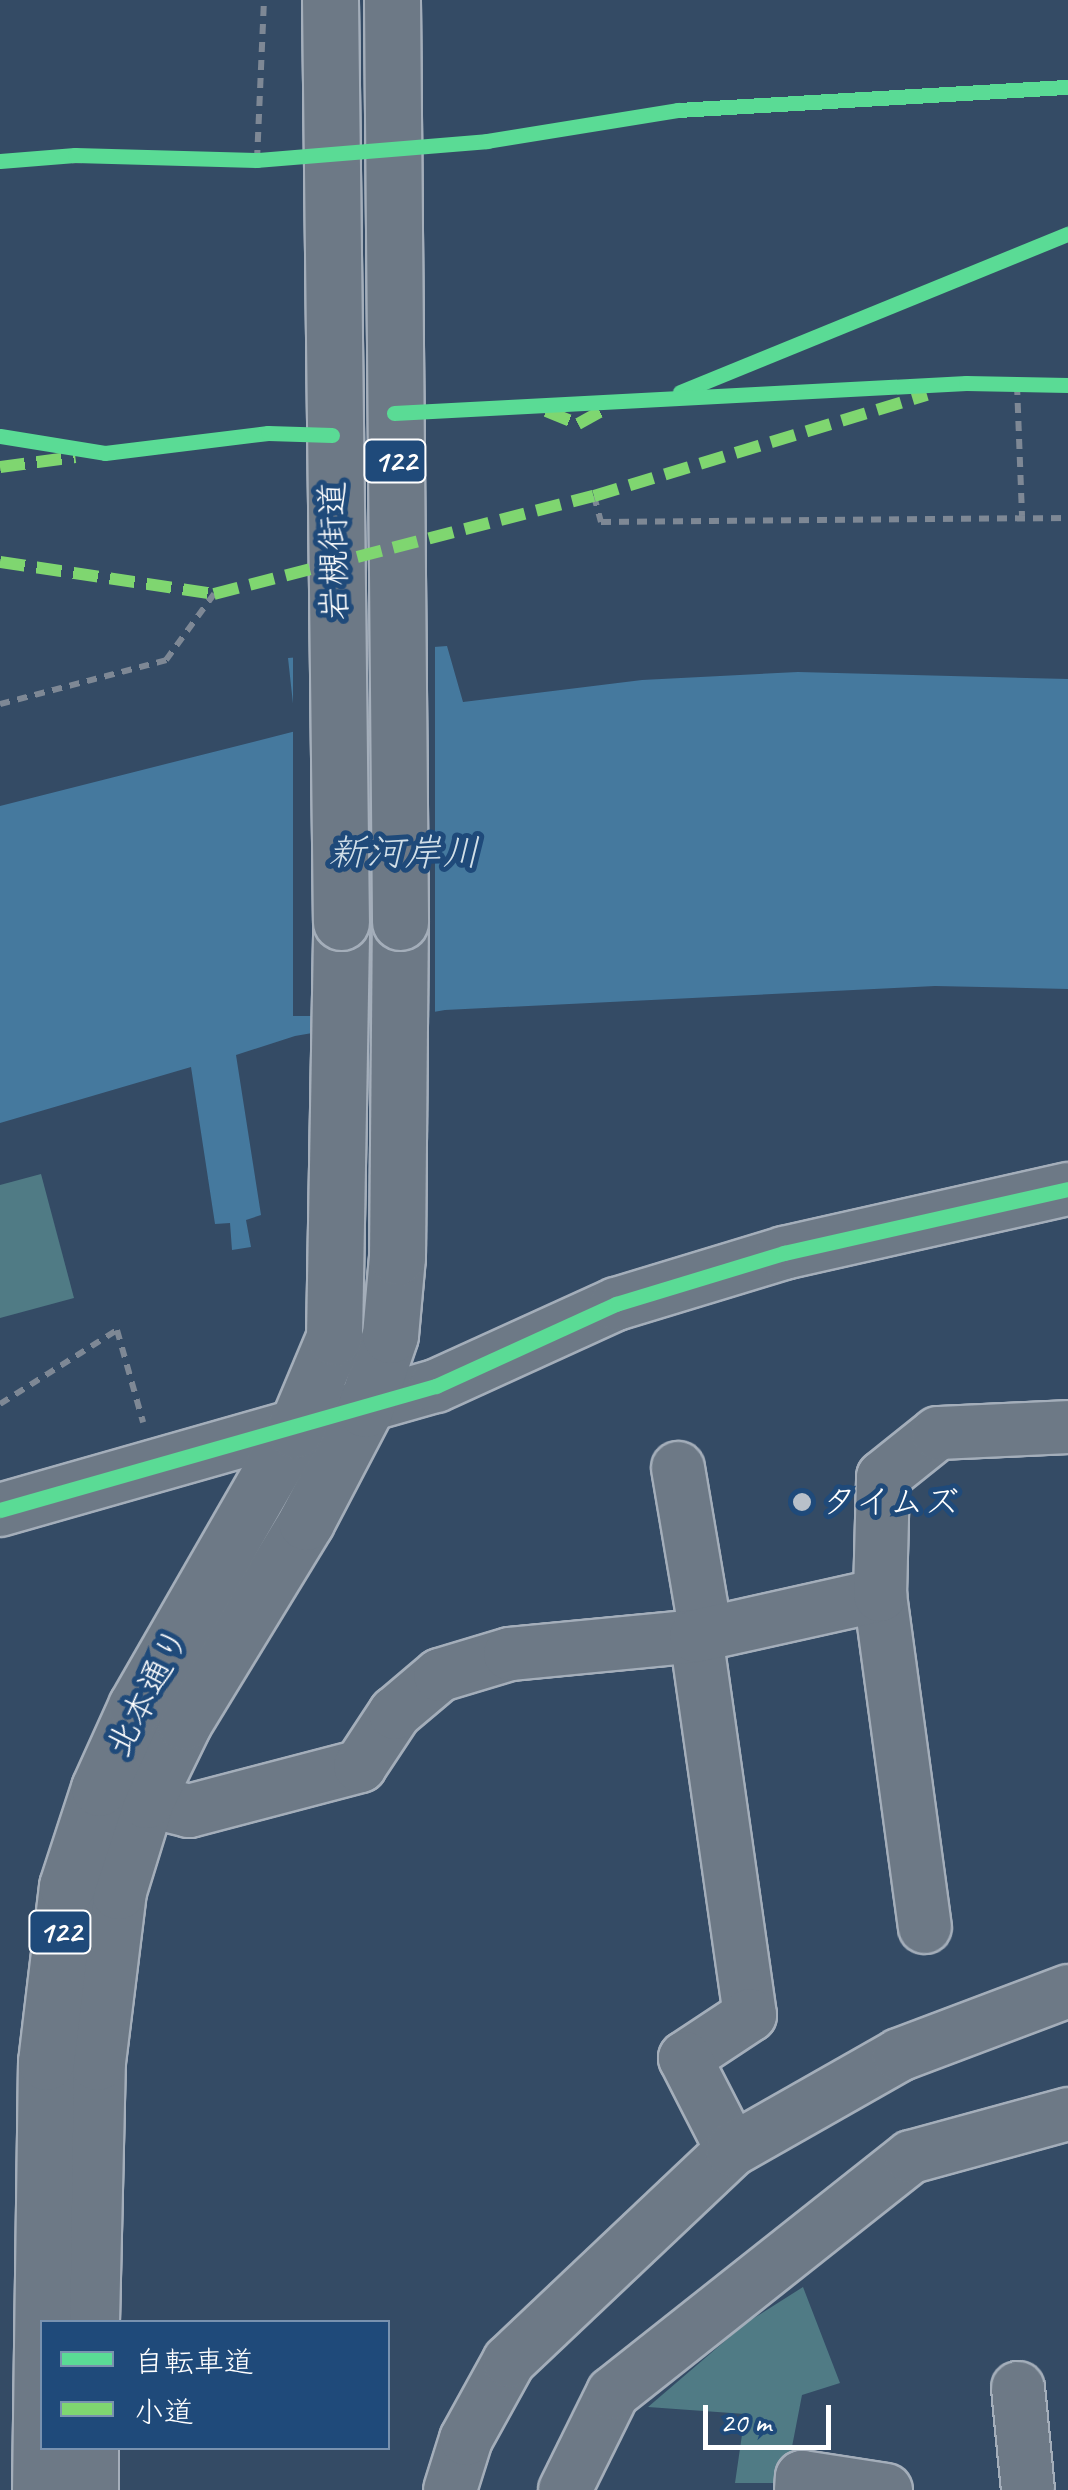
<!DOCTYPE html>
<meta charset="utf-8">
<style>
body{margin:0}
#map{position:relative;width:1068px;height:2490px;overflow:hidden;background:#344b65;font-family:Caveat,"Klee One",sans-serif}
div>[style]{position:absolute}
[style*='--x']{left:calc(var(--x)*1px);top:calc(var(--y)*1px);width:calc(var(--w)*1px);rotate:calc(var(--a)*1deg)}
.green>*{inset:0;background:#507b85}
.water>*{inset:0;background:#45799e}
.pier>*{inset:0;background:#344b65;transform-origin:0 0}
.path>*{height:6px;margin-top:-3px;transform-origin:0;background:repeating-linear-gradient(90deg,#7e8895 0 10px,transparent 0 18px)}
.roads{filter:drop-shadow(2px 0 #a4aeba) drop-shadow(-2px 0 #a4aeba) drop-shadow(0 2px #a4aeba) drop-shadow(0 -2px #a4aeba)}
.minor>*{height:52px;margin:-26px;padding:0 26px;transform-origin:26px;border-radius:26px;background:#6d7986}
.highway>*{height:55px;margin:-27.5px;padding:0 27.5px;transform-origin:27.5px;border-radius:27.5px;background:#6d7986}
.bridges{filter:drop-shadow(2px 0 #a4aeba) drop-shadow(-2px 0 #a4aeba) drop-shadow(0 2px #a4aeba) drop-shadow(0 -2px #a4aeba)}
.highway-bridge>*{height:55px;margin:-27.5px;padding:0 27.5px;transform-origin:27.5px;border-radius:27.5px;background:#6d7986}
.quiet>*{height:12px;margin-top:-6px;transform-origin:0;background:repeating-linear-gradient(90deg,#7fd670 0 25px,transparent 0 37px)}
.cycleway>*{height:15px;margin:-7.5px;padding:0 7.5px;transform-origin:7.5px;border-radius:7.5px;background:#5adb95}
.dots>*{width:28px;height:28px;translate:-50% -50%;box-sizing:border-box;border:5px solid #1f4a7a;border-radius:50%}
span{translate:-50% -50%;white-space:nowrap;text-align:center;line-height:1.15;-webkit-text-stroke:10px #1f4a7a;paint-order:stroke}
.shield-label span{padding:2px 8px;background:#1f4a7a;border:2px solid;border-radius:8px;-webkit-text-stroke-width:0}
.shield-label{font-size:32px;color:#fff;font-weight:700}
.street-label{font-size:35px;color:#fff}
.poi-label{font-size:35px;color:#fff}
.left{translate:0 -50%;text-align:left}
.water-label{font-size:38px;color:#d1dfe8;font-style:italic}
.legend{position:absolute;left:40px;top:2320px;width:350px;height:130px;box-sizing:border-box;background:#1f4a7a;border:2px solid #7992af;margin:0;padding:12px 18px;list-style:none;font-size:30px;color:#fff}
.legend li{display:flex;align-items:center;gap:20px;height:50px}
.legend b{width:50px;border:2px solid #7992af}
.scale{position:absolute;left:703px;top:2405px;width:128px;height:45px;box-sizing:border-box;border:5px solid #fff;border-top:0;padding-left:12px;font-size:30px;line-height:35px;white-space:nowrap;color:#fff;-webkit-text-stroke:8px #1f4a7a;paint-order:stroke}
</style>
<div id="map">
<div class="green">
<div style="clip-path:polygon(41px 1174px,74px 1298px,0 1318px,0 1185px)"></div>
<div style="clip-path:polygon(803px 2287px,840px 2383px,802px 2395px,785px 2483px,735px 2483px,745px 2414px,648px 2407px,746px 2323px)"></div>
</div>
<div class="water">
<div style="clip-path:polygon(447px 646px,463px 702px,642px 680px,798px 672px,1068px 679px,1068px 989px,935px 986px,445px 1010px,295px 1036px,236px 1055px,261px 1215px,246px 1220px,251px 1247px,232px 1250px,230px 1223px,215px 1224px,191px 1067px,0 1123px,0 806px,296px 731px,288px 658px)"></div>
</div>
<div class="pier">
<div style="left:435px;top:642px;width:374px;height:142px;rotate:90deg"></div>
</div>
<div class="path">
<div style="--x:443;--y:145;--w:238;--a:-8.5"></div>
<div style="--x:678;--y:110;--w:391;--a:-3.4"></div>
<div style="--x:257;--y:160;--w:160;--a:-87.5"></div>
<div style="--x:0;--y:161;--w:286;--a:-0.6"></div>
<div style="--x:1017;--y:385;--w:131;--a:87.8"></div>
<div style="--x:667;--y:398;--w:433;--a:-22.2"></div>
<div style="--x:440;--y:411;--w:527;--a:-3.05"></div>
<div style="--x:966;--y:383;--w:102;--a:1.1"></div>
<div style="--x:0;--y:436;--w:106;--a:9.2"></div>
<div style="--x:594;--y:496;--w:27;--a:75"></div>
<div style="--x:601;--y:522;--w:467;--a:-0.5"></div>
<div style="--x:0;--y:704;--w:172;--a:-14.8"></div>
<div style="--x:166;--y:660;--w:82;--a:-54"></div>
<div style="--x:0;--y:1404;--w:138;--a:-32.3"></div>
<div style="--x:117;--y:1330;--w:96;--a:74.2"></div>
</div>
<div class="roads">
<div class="minor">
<div style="--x:678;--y:1468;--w:168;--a:80.4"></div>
<div style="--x:0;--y:1510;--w:453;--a:-15.9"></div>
<div style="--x:436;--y:1386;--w:198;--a:-24.5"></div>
<div style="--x:616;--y:1304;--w:176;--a:-16.9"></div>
<div style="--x:784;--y:1253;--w:291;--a:-12.7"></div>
<div style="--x:880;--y:1595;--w:335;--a:82.3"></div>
<div style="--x:696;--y:1636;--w:383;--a:81.9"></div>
<div style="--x:750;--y:2015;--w:78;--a:146.5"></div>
<div style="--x:685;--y:2058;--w:103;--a:62.9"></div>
<div style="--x:105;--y:1790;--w:87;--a:14"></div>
<div style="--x:189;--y:1811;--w:177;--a:-14.7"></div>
<div style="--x:360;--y:1766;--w:64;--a:-56.6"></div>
<div style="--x:395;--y:1713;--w:59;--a:-40.2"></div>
<div style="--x:440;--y:1675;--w:73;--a:-16.7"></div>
<div style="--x:510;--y:1654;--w:187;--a:-5.5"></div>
<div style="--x:696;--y:1636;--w:189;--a:-12.6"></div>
<div style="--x:880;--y:1595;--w:118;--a:-88.5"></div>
<div style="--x:883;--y:1477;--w:70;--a:-38.7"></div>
<div style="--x:938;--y:1433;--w:130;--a:-2.6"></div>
<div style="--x:1018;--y:2388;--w:102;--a:84.4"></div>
<div style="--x:450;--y:2490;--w:53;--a:-72.6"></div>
<div style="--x:466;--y:2439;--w:89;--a:-61.1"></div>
<div style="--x:509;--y:2361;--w:307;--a:-43.4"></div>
<div style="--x:732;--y:2150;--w:192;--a:-29.6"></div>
<div style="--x:899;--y:2055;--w:181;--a:-20.7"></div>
<div style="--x:565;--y:2490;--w:108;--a:-63.7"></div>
<div style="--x:613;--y:2393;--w:380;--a:-38.4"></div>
<div style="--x:911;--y:2157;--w:163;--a:-15.3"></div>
<div style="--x:801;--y:2490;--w:13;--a:-86"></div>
<div style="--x:802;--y:2477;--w:85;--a:8.8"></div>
</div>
<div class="highway">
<div style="--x:91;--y:2322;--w:260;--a:-88.7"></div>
<div style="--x:97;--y:2062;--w:172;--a:-83"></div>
<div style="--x:118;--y:1891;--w:95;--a:-72.9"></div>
<div style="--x:146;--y:1800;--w:87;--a:-64"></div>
<div style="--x:184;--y:1722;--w:234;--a:-58.6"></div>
<div style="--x:306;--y:1522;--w:127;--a:-62.4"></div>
<div style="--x:365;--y:1409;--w:78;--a:-71.3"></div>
<div style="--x:390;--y:1335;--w:78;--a:-84.9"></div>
<div style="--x:397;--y:1257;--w:335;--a:-89.5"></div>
<div style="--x:40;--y:2490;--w:428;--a:-89.2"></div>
<div style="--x:46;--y:2062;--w:177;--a:-83.2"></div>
<div style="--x:67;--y:1886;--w:103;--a:-71.9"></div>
<div style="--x:99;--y:1788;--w:90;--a:-65.7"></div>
<div style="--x:136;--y:1706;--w:319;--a:-60.1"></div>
<div style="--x:295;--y:1430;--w:101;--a:-67.2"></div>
<div style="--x:334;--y:1337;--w:415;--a:-89"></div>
<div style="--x:90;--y:2490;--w:42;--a:-90"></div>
</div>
</div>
<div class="bridges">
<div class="highway-bridge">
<div style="--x:330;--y:0;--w:922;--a:89.32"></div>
<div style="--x:392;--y:0;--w:922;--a:89.5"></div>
</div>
</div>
<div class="quiet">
<div style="--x:546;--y:411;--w:35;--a:22"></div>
<div style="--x:578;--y:424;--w:35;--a:-29"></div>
<div style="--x:0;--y:467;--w:76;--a:-7.6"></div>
<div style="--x:0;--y:562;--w:216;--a:8.5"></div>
<div style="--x:214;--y:594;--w:392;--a:-14.5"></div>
<div style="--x:594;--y:496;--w:348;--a:-16.9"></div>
</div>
<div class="cycleway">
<div style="--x:0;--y:161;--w:75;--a:-4.6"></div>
<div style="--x:75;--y:155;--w:182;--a:1.6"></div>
<div style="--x:257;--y:160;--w:231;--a:-4.7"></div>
<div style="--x:487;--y:141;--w:193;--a:-9.2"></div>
<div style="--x:678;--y:110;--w:391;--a:-3.4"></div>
<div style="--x:680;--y:392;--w:419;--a:-22.2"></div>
<div style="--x:394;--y:413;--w:573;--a:-3"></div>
<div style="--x:966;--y:383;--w:102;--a:1.1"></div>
<div style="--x:0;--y:436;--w:106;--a:9.2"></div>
<div style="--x:105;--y:453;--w:164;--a:-7"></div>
<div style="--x:268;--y:433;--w:64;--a:1.8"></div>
<div style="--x:0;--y:1510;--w:453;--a:-15.9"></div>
<div style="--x:436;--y:1386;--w:198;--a:-24.5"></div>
<div style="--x:616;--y:1304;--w:176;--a:-16.9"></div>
<div style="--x:784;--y:1253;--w:291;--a:-12.7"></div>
</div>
<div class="dots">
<div style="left:802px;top:1502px;background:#b8c0c9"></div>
</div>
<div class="shield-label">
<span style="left:395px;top:461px">122</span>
<span style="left:60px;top:1932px">122</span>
</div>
<div class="street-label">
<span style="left:334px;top:551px;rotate:-91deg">岩槻街道</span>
<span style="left:148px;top:1692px;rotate:-63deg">北本通り</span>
</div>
<div class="poi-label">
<span class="left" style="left:822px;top:1502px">タイムズ</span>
</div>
<div class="water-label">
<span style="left:404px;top:853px">新河岸川</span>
</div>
<ul class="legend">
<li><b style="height:12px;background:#5adb95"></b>自転車道</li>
<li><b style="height:12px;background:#7fd670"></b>小道</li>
</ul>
<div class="scale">20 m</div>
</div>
